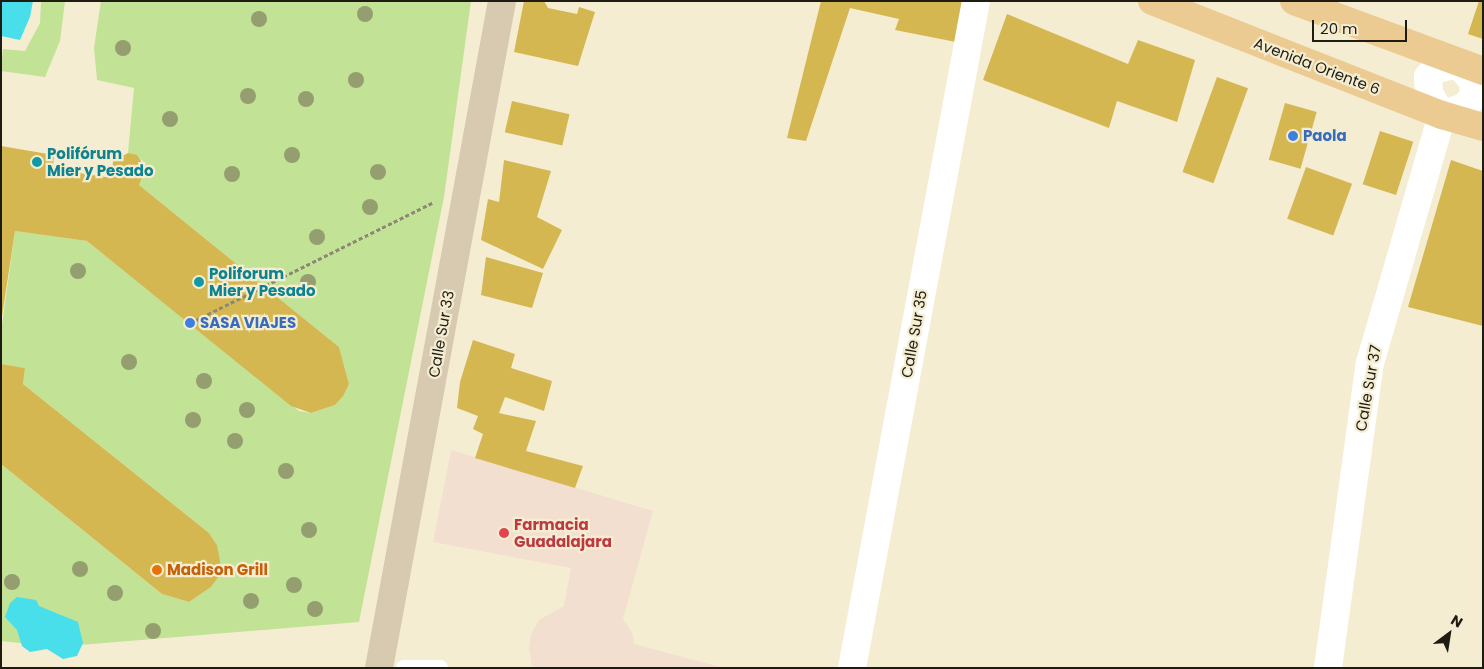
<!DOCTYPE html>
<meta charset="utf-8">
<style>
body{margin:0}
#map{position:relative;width:1484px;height:669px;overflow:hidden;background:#f5edd2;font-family:Poppins,sans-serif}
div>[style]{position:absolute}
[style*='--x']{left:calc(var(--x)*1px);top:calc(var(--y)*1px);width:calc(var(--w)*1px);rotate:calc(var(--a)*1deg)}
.commercial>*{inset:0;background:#f2dfcf}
.green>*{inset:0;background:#c2e296}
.water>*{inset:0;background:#48dfea}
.building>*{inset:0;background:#d5b752;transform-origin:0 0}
.path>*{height:3px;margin-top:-1.5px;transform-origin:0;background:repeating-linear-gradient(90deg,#8d8775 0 4px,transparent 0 6.5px)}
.lane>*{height:16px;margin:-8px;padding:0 8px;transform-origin:8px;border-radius:8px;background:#fff}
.street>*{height:28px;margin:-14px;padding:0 14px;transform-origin:14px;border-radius:14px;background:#fff}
.secondary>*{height:28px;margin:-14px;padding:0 14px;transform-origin:14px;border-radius:14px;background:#d8cab0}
.primary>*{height:28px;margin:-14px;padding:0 14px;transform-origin:14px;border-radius:14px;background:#eccb92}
.trees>*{width:16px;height:16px;margin:-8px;border-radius:50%;background:#949e6f}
.dots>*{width:14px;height:14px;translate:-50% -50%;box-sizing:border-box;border:2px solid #f5edd2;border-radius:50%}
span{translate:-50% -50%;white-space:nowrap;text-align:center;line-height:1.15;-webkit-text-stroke:4.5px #f5edd2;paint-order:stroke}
.street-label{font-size:15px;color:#1e1b12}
.shop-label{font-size:15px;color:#366cbe;font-weight:700}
.left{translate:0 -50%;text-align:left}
.culture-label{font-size:15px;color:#0d838f;font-weight:700}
.health-label{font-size:15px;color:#be3a42;font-weight:700}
.food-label{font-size:15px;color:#c56008;font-weight:700}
.frame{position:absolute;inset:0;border:2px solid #1e1b12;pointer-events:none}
.north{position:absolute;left:1424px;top:609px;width:50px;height:50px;-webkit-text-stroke:4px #f5edd2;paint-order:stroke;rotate:31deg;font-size:14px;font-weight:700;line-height:20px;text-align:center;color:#1e1b12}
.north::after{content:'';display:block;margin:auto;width:18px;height:22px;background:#1e1b12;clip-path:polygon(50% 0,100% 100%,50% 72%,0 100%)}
.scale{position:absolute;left:1312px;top:20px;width:95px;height:22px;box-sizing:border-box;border:2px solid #1e1b12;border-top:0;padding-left:6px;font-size:15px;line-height:18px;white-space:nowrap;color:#1e1b12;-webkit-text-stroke:4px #f5edd2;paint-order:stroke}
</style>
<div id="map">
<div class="commercial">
<div style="clip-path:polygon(451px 450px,653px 511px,623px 619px,632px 632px,634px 644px,724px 668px,532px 668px,529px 648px,531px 634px,539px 620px,564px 606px,571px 568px,433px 542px)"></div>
</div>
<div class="green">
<div style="clip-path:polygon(41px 1px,65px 1px,60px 41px,45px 77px,1px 71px,3px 49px,25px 51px,40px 23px)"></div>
<div style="clip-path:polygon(101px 1px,471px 1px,444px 197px,359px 622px,56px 647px,1px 641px,1px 464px,162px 594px,189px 602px,211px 587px,220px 575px,217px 545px,209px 533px,23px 384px,25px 368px,1px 364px,1px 332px,15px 231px,87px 241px,299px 411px,311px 413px,335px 405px,349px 384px,339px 347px,139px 185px,146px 169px,143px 161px,128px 153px,134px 88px,97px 80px,94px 48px)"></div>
</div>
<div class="water">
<div style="clip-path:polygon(1px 1px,33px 1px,30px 17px,20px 40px,1px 36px)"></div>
<div style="clip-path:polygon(17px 597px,36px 600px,39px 606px,78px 622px,83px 643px,77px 656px,63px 659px,47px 649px,30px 652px,22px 646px,17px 630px,5px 617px,10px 603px)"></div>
</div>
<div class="building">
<div style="clip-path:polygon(524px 1px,544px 1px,548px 8px,577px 14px,579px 7px,595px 12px,578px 66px,514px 52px)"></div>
<div style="clip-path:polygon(821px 1px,963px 1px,956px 42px,895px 30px,899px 19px,850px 8px,806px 141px,787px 138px)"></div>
<div style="clip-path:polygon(1479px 1px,1483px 1px,1483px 39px,1468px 34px)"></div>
<div style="clip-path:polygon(1007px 14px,1128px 64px,1138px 40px,1195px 60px,1177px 122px,1117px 101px,1109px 128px,983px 80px)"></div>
<div style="left:1217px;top:77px;width:33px;height:101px;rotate:20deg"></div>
<div style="left:512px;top:101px;width:59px;height:32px;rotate:13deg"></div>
<div style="left:1285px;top:103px;width:33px;height:59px;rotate:16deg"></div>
<div style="left:1380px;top:131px;width:35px;height:56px;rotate:18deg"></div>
<div style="clip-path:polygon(1px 146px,54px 155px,53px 169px,112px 178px,113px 161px,128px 153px,137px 155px,146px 169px,139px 185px,339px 347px,349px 384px,343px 396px,335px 405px,311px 413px,291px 406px,87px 241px,15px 231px,1px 323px)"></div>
<div style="clip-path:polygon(504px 160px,551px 171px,537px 217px,562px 230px,543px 269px,481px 240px,488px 199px,499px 202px)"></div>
<div style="clip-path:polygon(1451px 160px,1483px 171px,1483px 326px,1408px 307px)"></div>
<div style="left:1306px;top:167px;width:49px;height:55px;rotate:20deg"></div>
<div style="clip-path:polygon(486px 257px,543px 273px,532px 308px,481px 295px)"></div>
<div style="clip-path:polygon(473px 340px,515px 354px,511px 368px,552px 381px,544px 411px,505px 397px,499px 413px,536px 421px,526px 451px,583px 466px,575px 488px,475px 458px,483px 434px,473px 429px,478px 416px,457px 408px,460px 382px)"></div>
<div style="clip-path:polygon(1px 364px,25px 368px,23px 384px,209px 533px,217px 545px,220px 561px,220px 575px,211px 587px,189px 602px,162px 594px,1px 464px)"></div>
</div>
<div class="path">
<div style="--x:190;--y:323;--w:272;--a:-26.4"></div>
</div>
<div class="lane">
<div style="--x:404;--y:668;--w:36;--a:0"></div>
</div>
<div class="street">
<div style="--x:1458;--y:64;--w:23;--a:49"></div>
<div style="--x:1473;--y:81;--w:14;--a:86"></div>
<div style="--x:1474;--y:95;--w:14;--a:126"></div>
<div style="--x:1466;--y:106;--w:26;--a:159"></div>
<div style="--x:1442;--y:115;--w:26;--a:-121"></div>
<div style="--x:1429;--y:93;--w:16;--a:-94"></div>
<div style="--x:1428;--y:77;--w:9;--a:-49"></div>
<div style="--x:1434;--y:70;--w:25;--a:-14"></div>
<div style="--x:852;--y:668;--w:678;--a:-79.47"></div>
<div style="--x:1328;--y:668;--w:308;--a:-82.2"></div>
<div style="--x:1370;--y:363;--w:258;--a:-73.8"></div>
</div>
<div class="secondary">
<div style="--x:379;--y:668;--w:678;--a:-79.55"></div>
</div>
<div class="primary">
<div style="--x:1152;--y:1;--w:312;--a:21.5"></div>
<div style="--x:1442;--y:115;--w:43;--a:16.3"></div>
<div style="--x:1294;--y:1;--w:202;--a:20.3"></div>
</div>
<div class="trees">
<div style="left:365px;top:14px"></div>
<div style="left:259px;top:19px"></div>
<div style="left:123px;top:48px"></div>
<div style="left:356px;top:80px"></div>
<div style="left:248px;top:96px"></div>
<div style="left:306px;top:99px"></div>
<div style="left:170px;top:119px"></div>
<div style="left:292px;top:155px"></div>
<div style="left:378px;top:172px"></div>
<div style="left:232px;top:174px"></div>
<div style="left:370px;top:207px"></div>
<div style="left:317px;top:237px"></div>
<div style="left:78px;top:271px"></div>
<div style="left:308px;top:282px"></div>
<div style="left:129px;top:362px"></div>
<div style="left:204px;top:381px"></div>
<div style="left:247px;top:410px"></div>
<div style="left:193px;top:420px"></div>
<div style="left:235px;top:441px"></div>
<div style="left:286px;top:471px"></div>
<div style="left:309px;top:530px"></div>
<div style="left:80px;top:569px"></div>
<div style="left:12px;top:582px"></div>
<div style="left:294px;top:585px"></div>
<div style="left:115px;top:593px"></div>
<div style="left:251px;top:601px"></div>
<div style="left:315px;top:609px"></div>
<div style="left:153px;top:631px"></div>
</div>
<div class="dots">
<div style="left:1293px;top:136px;background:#3f7fe0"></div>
<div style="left:37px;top:162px;background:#0f9aa8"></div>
<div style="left:199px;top:282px;background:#0f9aa8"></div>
<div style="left:190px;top:323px;background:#3f7fe0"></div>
<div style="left:504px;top:533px;background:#e0444e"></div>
<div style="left:157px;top:570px;background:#e8710a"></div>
</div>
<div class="street-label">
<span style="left:1317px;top:66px;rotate:21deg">Avenida Oriente 6</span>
<span style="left:441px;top:334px;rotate:-80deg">Calle Sur 33</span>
<span style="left:914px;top:334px;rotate:-80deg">Calle Sur 35</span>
<span style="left:1368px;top:388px;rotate:-80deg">Calle Sur 37</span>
</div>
<div class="shop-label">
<span class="left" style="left:1303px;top:136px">Paola</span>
<span class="left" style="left:200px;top:323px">SASA VIAJES</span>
</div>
<div class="culture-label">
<span class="left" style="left:47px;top:162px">Polifórum<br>Mier y Pesado</span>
<span class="left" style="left:209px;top:282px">Poliforum<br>Mier y Pesado</span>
</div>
<div class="health-label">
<span class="left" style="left:514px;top:533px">Farmacia<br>Guadalajara</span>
</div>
<div class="food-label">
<span class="left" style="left:167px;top:570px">Madison Grill</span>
</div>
<div class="frame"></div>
<div class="north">N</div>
<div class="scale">20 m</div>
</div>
